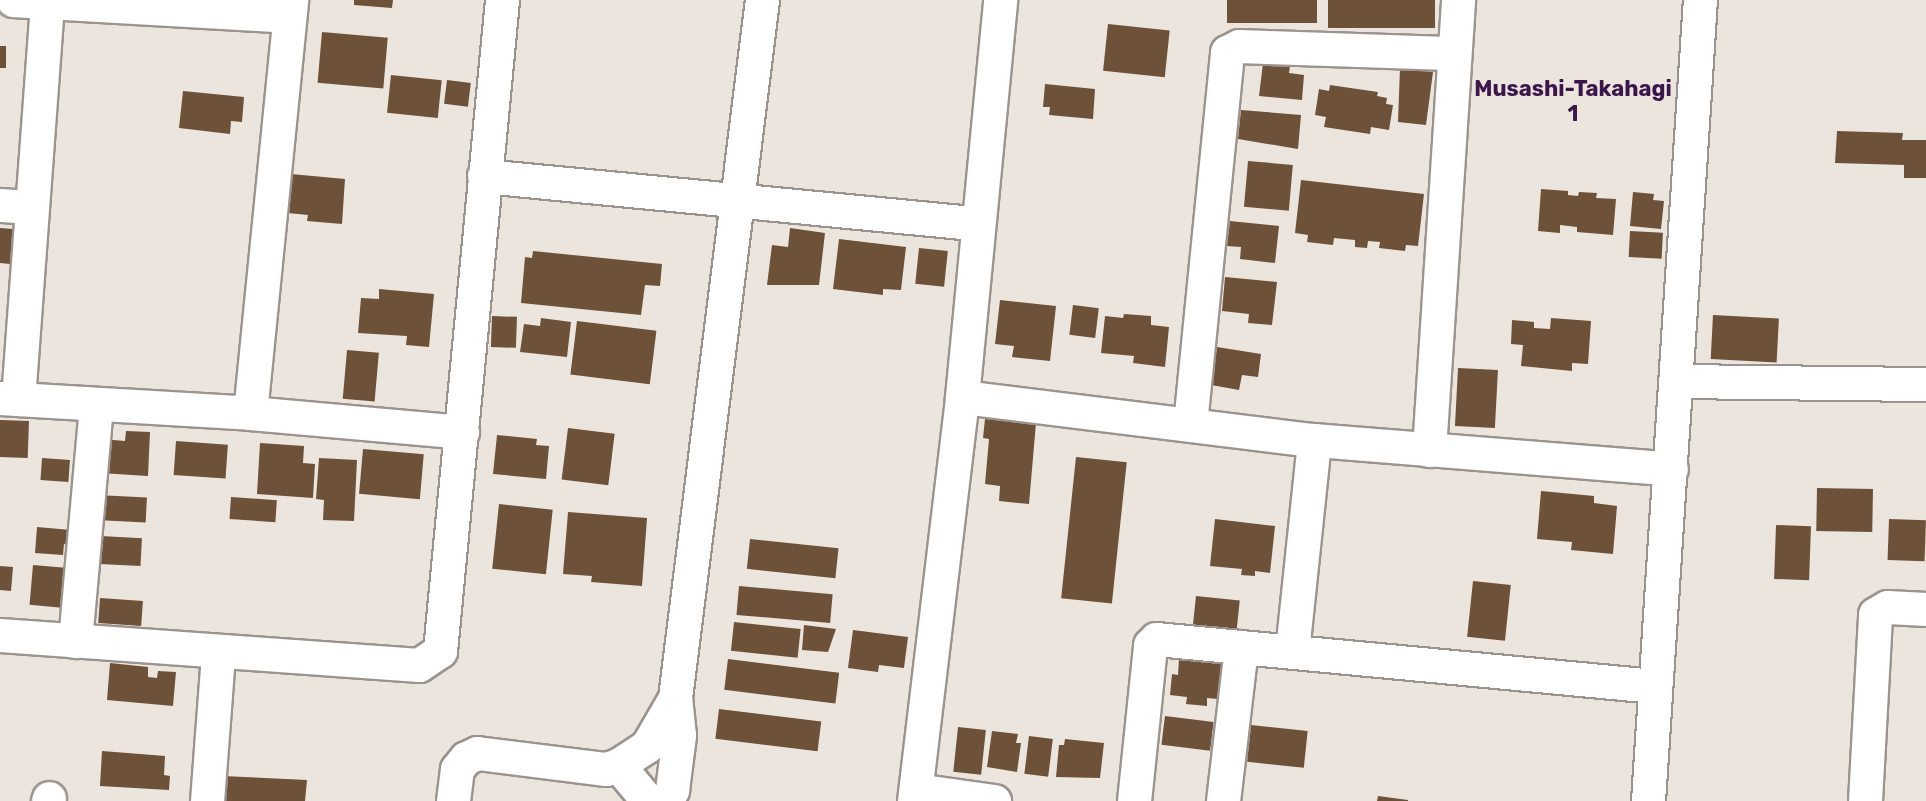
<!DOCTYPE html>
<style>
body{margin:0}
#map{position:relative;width:1926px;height:801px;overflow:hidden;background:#ece5de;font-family:Rubik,sans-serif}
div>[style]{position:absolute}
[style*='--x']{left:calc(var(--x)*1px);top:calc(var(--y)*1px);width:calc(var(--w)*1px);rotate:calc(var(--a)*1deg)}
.building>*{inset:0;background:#6d5138;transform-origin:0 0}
.roads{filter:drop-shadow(2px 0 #9b948e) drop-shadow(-2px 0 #9b948e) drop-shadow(0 2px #9b948e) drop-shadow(0 -2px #9b948e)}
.minor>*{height:33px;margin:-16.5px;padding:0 16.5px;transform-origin:16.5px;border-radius:16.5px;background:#fff}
span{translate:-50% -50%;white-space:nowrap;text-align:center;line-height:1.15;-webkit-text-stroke:6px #ece5de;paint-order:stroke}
.neighbourhood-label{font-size:22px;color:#3a164c;font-weight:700}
</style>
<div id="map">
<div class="building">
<div style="clip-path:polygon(354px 0,393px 0,392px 8px,354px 5px)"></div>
<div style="left:1227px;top:0;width:90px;height:23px"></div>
<div style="left:1328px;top:0;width:107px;height:28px"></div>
<div style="left:1108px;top:24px;width:62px;height:47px;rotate:6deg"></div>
<div style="left:322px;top:32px;width:66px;height:51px;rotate:5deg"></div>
<div style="left:0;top:46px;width:6px;height:22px"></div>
<div style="clip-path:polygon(1263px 63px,1290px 66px,1289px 73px,1304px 75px,1302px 100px,1259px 96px)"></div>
<div style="clip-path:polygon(1400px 68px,1433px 72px,1426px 125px,1398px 122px)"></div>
<div style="left:391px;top:75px;width:51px;height:38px;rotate:6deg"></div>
<div style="left:447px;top:80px;width:24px;height:24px;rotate:7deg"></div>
<div style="clip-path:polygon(1045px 84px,1095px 89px,1093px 119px,1049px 115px,1050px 107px,1043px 107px)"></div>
<div style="clip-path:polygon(1330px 85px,1378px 92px,1377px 96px,1387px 98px,1386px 104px,1393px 105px,1389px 130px,1371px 127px,1370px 134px,1324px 127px,1326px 117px,1315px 115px,1319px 89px,1329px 91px)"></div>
<div style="clip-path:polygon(183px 91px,244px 97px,242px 122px,231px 121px,230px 134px,179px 128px)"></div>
<div style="clip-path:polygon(1241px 110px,1301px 115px,1298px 149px,1238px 139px)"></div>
<div style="clip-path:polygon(1837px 131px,1903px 133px,1902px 140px,1926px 140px,1926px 178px,1904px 178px,1904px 165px,1835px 163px)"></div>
<div style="left:1248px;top:161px;width:45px;height:46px;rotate:5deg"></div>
<div style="clip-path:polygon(291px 174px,345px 179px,342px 224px,307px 221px,308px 215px,288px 213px)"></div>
<div style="clip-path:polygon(1301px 180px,1424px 194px,1418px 246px,1406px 245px,1405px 251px,1379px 248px,1380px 242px,1368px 241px,1367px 248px,1355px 247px,1355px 240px,1334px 238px,1333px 245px,1307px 242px,1308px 235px,1295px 233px)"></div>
<div style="clip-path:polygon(1541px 189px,1568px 191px,1568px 195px,1578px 196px,1579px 192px,1597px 193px,1596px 198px,1616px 199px,1613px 235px,1577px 232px,1577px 227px,1560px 225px,1560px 233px,1538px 231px)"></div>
<div style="clip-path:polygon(1633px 192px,1654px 194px,1653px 200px,1664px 201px,1661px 229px,1630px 226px)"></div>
<div style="clip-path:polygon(1230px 221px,1279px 226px,1275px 263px,1240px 259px,1241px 247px,1227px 246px)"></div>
<div style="clip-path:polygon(0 228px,13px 229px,10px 264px,0 263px)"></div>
<div style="clip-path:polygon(790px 228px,825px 233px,819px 285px,767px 285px,772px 245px,788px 247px)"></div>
<div style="left:1630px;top:231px;width:33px;height:26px;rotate:3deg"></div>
<div style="clip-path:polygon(839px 239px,906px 247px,901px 290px,883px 289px,883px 295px,833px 289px)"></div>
<div style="left:919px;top:248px;width:29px;height:36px;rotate:6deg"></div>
<div style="clip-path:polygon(533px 251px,662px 264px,660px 286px,645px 285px,641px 315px,521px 303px,525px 257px,532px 258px)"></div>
<div style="clip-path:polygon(1225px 277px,1277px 282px,1272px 325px,1248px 323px,1249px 314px,1222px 311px)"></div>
<div style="clip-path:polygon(379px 289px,434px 294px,429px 347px,406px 345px,407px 336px,358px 333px,361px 298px,379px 299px)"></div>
<div style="clip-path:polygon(1000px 300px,1056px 306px,1050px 361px,1012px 357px,1014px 346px,995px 344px)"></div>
<div style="left:1073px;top:305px;width:26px;height:30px;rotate:7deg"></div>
<div style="clip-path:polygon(1124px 314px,1151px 316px,1151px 325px,1169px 327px,1165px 367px,1133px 363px,1134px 356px,1101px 353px,1105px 316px,1123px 318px)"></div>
<div style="left:1713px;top:315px;width:66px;height:44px;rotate:3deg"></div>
<div style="left:492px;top:316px;width:25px;height:31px;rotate:2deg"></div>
<div style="clip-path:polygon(541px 318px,571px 322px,567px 357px,520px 352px,524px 324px,540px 326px)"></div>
<div style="clip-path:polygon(1551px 318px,1591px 321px,1588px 364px,1572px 363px,1572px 371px,1521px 366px,1523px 345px,1511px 344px,1512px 320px,1534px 322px,1534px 328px,1550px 329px)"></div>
<div style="left:577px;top:321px;width:80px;height:54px;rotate:7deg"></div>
<div style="clip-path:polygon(1217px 347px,1261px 354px,1258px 377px,1242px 375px,1239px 390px,1211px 385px)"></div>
<div style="left:347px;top:350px;width:32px;height:49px;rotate:5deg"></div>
<div style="left:1458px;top:368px;width:40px;height:58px;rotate:3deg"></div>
<div style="clip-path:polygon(985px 419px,1036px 423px,1029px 504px,999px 501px,1000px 486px,985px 484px,989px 439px,983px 438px)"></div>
<div style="left:0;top:420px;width:29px;height:37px;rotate:2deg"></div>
<div style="left:568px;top:428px;width:47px;height:52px;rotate:7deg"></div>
<div style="clip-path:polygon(126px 431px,150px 432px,148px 476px,100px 473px,102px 439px,125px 441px)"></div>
<div style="clip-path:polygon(497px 435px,537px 439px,536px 445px,549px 446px,546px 479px,493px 474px)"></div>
<div style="left:176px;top:441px;width:52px;height:34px;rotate:4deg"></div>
<div style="clip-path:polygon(260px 443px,304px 446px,303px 463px,315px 464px,313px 498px,257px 494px)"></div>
<div style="left:363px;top:449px;width:61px;height:45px;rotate:5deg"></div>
<div style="left:1076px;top:457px;width:51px;height:142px;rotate:6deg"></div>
<div style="left:42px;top:458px;width:28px;height:22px;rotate:4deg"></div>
<div style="clip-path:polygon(319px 458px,357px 460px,354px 521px,323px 520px,324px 500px,316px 499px)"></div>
<div style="left:1817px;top:488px;width:56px;height:43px;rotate:1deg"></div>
<div style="clip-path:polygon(1541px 491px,1594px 496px,1594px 503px,1617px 506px,1613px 554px,1571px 550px,1572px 542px,1537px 539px)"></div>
<div style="left:97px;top:495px;width:50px;height:25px;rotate:3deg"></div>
<div style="left:231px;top:497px;width:46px;height:22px;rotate:4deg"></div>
<div style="left:499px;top:504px;width:54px;height:65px;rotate:6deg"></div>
<div style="clip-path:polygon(568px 512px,647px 518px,642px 586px,591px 582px,592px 576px,563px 574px)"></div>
<div style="clip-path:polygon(1215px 519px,1275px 526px,1270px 573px,1255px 571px,1255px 576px,1241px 575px,1242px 569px,1210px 566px)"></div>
<div style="left:1889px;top:519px;width:37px;height:41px;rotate:2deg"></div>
<div style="left:1776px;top:525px;width:35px;height:54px;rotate:2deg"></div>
<div style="clip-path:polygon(37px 527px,71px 530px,70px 545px,64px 544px,63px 555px,35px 553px)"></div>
<div style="left:101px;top:536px;width:41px;height:28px;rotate:3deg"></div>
<div style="left:750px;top:539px;width:89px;height:30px;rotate:6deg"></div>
<div style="left:33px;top:565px;width:35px;height:40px;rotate:5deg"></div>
<div style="clip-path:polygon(0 566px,13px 567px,11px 591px,0 590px)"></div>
<div style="left:1473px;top:581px;width:38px;height:56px;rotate:6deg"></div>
<div style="left:739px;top:586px;width:94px;height:29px;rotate:5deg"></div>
<div style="left:1196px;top:596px;width:44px;height:31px;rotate:6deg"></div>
<div style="left:100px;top:598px;width:43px;height:25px;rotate:4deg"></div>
<div style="left:734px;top:622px;width:67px;height:29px;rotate:6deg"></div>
<div style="clip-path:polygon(804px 625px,836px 629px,828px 652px,802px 650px)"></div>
<div style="clip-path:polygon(853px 630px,908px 637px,904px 668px,879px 665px,878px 672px,848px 668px)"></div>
<div style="left:728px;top:659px;width:112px;height:31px;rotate:7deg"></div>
<div style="clip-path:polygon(1179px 659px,1222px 663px,1218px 699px,1207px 698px,1207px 706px,1186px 704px,1187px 697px,1170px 695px,1172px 674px,1178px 675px)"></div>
<div style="clip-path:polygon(110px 663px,148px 667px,148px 677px,157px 678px,158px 671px,176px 672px,173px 706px,107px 700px)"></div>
<div style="left:719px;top:709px;width:103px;height:30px;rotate:7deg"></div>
<div style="left:1165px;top:716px;width:49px;height:29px;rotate:7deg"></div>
<div style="left:1251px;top:725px;width:57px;height:37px;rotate:6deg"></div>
<div style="left:958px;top:727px;width:28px;height:45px;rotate:6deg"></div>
<div style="clip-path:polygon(992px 731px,1018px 734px,1016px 743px,1021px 743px,1017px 772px,987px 767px)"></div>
<div style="left:1029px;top:736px;width:24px;height:38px;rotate:7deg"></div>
<div style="clip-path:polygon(1065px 739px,1104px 743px,1100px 778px,1056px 777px,1059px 745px,1064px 745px)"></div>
<div style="clip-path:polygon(102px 751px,165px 756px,164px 775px,170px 776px,169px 790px,100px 786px)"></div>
<div style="clip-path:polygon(222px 776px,307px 780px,305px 801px,221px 801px)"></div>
<div style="clip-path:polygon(1378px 796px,1408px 800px,1408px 801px,1377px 801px)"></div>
</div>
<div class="roads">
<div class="minor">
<div style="--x:13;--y:0;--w:276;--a:3.3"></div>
<div style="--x:484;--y:176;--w:496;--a:5.5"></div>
<div style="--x:0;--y:205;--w:30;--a:4"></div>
<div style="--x:1677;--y:381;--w:249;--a:0.7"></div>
<div style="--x:962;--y:397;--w:355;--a:7"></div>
<div style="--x:1314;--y:440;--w:358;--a:4.6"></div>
<div style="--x:0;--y:398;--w:250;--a:3.4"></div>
<div style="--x:250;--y:413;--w:213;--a:5.1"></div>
<div style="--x:18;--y:399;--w:398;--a:-85.8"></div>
<div style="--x:250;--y:413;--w:415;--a:-84.3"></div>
<div style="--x:1190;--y:424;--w:374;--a:-84.3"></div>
<div style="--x:1227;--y:52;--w:13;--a:-27"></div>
<div style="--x:1239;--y:46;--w:215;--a:1.9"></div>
<div style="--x:1429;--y:450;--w:451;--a:-86.3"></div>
<div style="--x:0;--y:635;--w:420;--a:4.1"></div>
<div style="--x:419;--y:665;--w:25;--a:-34"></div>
<div style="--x:440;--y:651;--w:654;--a:-84.56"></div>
<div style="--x:75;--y:641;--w:237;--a:-84.9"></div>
<div style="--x:1292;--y:651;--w:212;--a:-84"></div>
<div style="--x:618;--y:765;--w:47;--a:50.2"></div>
<div style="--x:916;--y:790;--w:79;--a:8"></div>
<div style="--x:48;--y:801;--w:3;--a:-72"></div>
<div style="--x:207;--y:801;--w:148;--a:-85.7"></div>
<div style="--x:453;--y:801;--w:32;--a:-83"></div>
<div style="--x:457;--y:769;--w:14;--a:-51"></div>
<div style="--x:466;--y:758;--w:12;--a:-24"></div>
<div style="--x:477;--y:753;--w:130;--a:7.1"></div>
<div style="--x:606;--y:769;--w:13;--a:-18"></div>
<div style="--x:618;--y:765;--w:35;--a:-33"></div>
<div style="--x:647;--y:746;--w:56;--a:-59.7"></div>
<div style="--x:666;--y:801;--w:13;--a:-61"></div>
<div style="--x:672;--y:790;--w:55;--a:-82.7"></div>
<div style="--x:679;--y:735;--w:37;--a:-96"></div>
<div style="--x:675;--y:698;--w:703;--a:-82.9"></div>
<div style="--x:914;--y:801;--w:407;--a:-83.2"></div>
<div style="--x:962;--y:397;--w:399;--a:-84.5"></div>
<div style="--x:1134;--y:801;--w:157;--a:-84.1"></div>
<div style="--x:1150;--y:645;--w:8;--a:-45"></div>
<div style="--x:1156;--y:639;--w:500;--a:5.39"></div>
<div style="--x:1223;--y:801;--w:155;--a:-83.3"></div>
<div style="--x:1648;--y:801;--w:803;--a:-86.29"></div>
<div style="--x:1865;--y:801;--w:187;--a:-86.9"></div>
<div style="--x:1875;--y:614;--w:14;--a:-30"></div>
<div style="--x:1887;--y:607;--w:39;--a:3"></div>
</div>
</div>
<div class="neighbourhood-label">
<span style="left:1573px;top:101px">Musashi-Takahagi<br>1</span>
</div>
</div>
